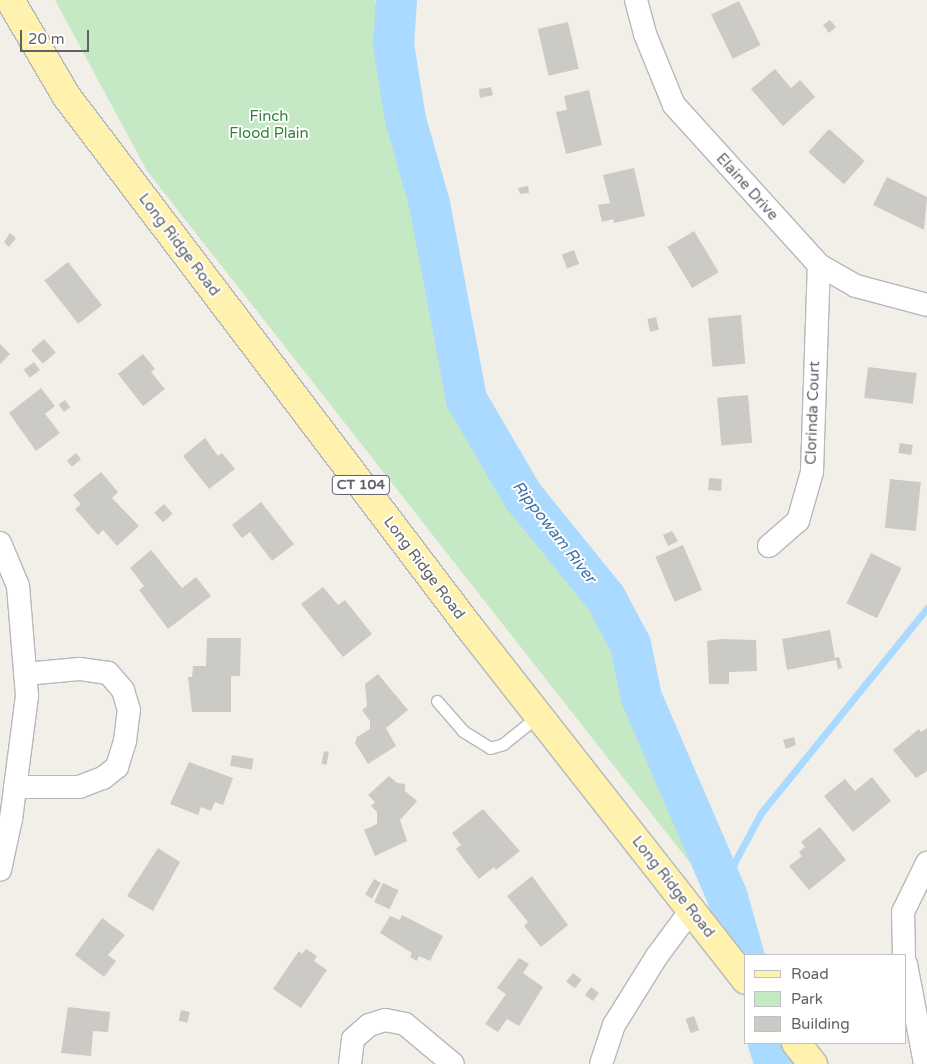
<!DOCTYPE html>
<style>
body{margin:0}
#map{position:relative;width:927px;height:1064px;overflow:hidden;background:#f1efe8;font-family:"Varela Round",sans-serif}
div>[style]{position:absolute}
[style*='--x']{left:calc(var(--x)*1px);top:calc(var(--y)*1px);width:calc(var(--w)*1px);rotate:calc(var(--a)*1deg)}
.green>*{inset:0;background:#c5e8c5}
.stream>*{height:7px;margin:-3.5px;padding:0 3.5px;transform-origin:3.5px;border-radius:3.5px;background:#aadaff}
.river>*{height:41px;margin:-20.5px;padding:0 20.5px;transform-origin:20.5px;border-radius:20.5px;background:#aadaff}
.building>*{inset:0;background:#cccac5;transform-origin:0 0}
.roads{filter:drop-shadow(1px 0 #b5b8bc) drop-shadow(-1px 0 #b5b8bc) drop-shadow(0 1px #b5b8bc) drop-shadow(0 -1px #b5b8bc)}
.service>*{height:11px;margin:-5.5px;padding:0 5.5px;transform-origin:5.5px;border-radius:5.5px;background:#fff}
.minor>*{height:22px;margin:-11px;padding:0 11px;transform-origin:11px;border-radius:11px;background:#fff}
.primary>*{height:28px;margin:-14px;padding:0 14px;transform-origin:14px;border-radius:14px;background:#fff2af}
span{translate:-50% -50%;white-space:nowrap;text-align:center;line-height:1.15;-webkit-text-stroke:4px #fff;paint-order:stroke}
.shield-label span{padding:1px 4px;background:#fff;border:1px solid;border-radius:4px;-webkit-text-stroke-width:0}
.shield-label{font-size:14px;color:#5f6368;font-weight:700}
.park-label{font-size:15px;color:#348238}
.street-label{font-size:15px;color:#5f6368}
.water-label{font-size:16px;color:#4174aa;font-style:italic}
.legend{position:absolute;left:744px;top:954px;width:162px;height:90px;box-sizing:border-box;background:#fff;border:1px solid #bfc1c3;margin:0;padding:6px 9px;list-style:none;font-size:15px;color:#5f6368}
.legend li{display:flex;align-items:center;gap:10px;height:25px}
.legend b{width:25px;border:1px solid #bfc1c3}
.scale{position:absolute;left:20px;top:30px;width:69px;height:22px;box-sizing:border-box;border:2px solid #5f6368;border-top:0;padding-left:6px;font-size:15px;line-height:18px;white-space:nowrap;color:#5f6368;-webkit-text-stroke:4px #fff;paint-order:stroke}
</style>
<div id="map">
<div class="green">
<div style="clip-path:polygon(55px 0,375px 0,421px 253px,447px 371px,468px 411px,599px 571px,725px 839px,713px 892px,147px 171px)"></div>
</div>
<div class="stream">
<div style="--x:727;--y:897;--w:35;--a:-78"></div>
<div style="--x:734;--y:863;--w:57;--a:-61.6"></div>
<div style="--x:761;--y:813;--w:264;--a:-51"></div>
</div>
<div class="river">
<div style="--x:396;--y:0;--w:44;--a:93.9"></div>
<div style="--x:393;--y:44;--w:76;--a:80.9"></div>
<div style="--x:405;--y:119;--w:87;--a:74.1"></div>
<div style="--x:429;--y:203;--w:199;--a:79.3"></div>
<div style="--x:466;--y:399;--w:111;--a:59.7"></div>
<div style="--x:522;--y:495;--w:132;--a:50.9"></div>
<div style="--x:605;--y:597;--w:53;--a:62"></div>
<div style="--x:630;--y:644;--w:54;--a:78.3"></div>
<div style="--x:641;--y:697;--w:218;--a:66.7"></div>
<div style="--x:727;--y:897;--w:70;--a:74.2"></div>
<div style="--x:768;--y:1043;--w:22;--a:72"></div>
</div>
<div class="building">
<div style="left:739px;top:1px;width:49px;height:31px;rotate:64deg"></div>
<div style="clip-path:polygon(830px 20px,836px 27px,829px 33px,823px 25px)"></div>
<div style="left:568px;top:22px;width:48px;height:31px;rotate:77deg"></div>
<div style="clip-path:polygon(775px 69px,791px 88px,800px 80px,815px 97px,783px 126px,751px 89px)"></div>
<div style="clip-path:polygon(491px 87px,493px 95px,480px 98px,479px 89px)"></div>
<div style="clip-path:polygon(589px 90px,602px 145px,566px 154px,556px 112px,567px 110px,564px 96px)"></div>
<div style="left:829px;top:129px;width:48px;height:31px;rotate:42deg"></div>
<div style="clip-path:polygon(634px 168px,645px 216px,614px 223px,613px 219px,602px 222px,598px 205px,610px 203px,603px 175px)"></div>
<div style="clip-path:polygon(887px 177px,927px 197px,924px 230px,873px 205px)"></div>
<div style="clip-path:polygon(528px 186px,529px 193px,520px 194px,518px 188px)"></div>
<div style="left:694px;top:231px;width:48px;height:31px;rotate:59deg"></div>
<div style="clip-path:polygon(10px 233px,16px 238px,9px 247px,4px 242px)"></div>
<div style="left:574px;top:250px;width:15px;height:13px;rotate:70deg"></div>
<div style="left:68px;top:262px;width:55px;height:30px;rotate:52deg"></div>
<div style="left:741px;top:315px;width:49px;height:33px;rotate:85deg"></div>
<div style="left:656px;top:317px;width:13px;height:9px;rotate:77deg"></div>
<div style="left:44px;top:339px;width:18px;height:17px;rotate:49deg"></div>
<div style="clip-path:polygon(0 344px,10px 354px,0 364px)"></div>
<div style="clip-path:polygon(143px 354px,155px 369px,151px 372px,165px 389px,143px 406px,118px 374px)"></div>
<div style="left:34px;top:362px;width:10px;height:13px;rotate:53deg"></div>
<div style="left:868px;top:367px;width:49px;height:31px;rotate:7deg"></div>
<div style="clip-path:polygon(41px 388px,55px 406px,45px 414px,60px 433px,36px 451px,9px 413px)"></div>
<div style="left:748px;top:395px;width:48px;height:31px;rotate:85deg"></div>
<div style="left:65px;top:400px;width:9px;height:8px;rotate:54deg"></div>
<div style="clip-path:polygon(205px 438px,218px 456px,222px 453px,235px 469px,209px 489px,183px 456px)"></div>
<div style="left:900px;top:443px;width:13px;height:10px;rotate:9deg"></div>
<div style="left:76px;top:453px;width:8px;height:12px;rotate:50deg"></div>
<div style="clip-path:polygon(101px 472px,118px 492px,112px 498px,139px 526px,117px 546px,103px 530px,98px 535px,75px 509px,81px 504px,73px 495px)"></div>
<div style="left:709px;top:478px;width:13px;height:12px;rotate:4deg"></div>
<div style="left:890px;top:479px;width:31px;height:49px;rotate:6deg"></div>
<div style="clip-path:polygon(261px 502px,294px 544px,272px 561px,250px 532px,242px 538px,232px 525px)"></div>
<div style="left:164px;top:504px;width:13px;height:13px;rotate:48deg"></div>
<div style="clip-path:polygon(672px 531px,678px 541px,668px 546px,663px 535px)"></div>
<div style="left:683px;top:545px;width:49px;height:30px;rotate:67deg"></div>
<div style="clip-path:polygon(151px 550px,182px 588px,196px 577px,211px 596px,168px 629px,139px 590px,144px 586px,130px 568px)"></div>
<div style="left:871px;top:553px;width:34px;height:56px;rotate:26deg"></div>
<div style="clip-path:polygon(323px 587px,338px 605px,345px 600px,372px 634px,343px 657px,301px 604px)"></div>
<div style="clip-path:polygon(830px 630px,835px 658px,839px 657px,842px 668px,838px 669px,836px 660px,787px 670px,782px 639px)"></div>
<div style="clip-path:polygon(207px 638px,241px 638px,240px 676px,231px 676px,231px 712px,192px 712px,188px 677px,192px 677px,193px 666px,206px 666px)"></div>
<div style="clip-path:polygon(721px 639px,756px 640px,757px 671px,729px 672px,729px 684px,709px 684px,707px 641px)"></div>
<div style="clip-path:polygon(378px 674px,408px 710px,386px 728px,396px 746px,368px 764px,355px 743px,357px 737px,370px 729px,370px 721px,362px 710px,367px 706px,365px 684px)"></div>
<div style="clip-path:polygon(927px 728px,927px 771px,916px 778px,893px 750px,919px 729px,921px 732px)"></div>
<div style="clip-path:polygon(794px 737px,796px 745px,786px 749px,783px 740px)"></div>
<div style="left:324px;top:751px;width:5px;height:13px;rotate:11deg"></div>
<div style="left:232px;top:755px;width:22px;height:11px;rotate:10deg"></div>
<div style="clip-path:polygon(189px 762px,233px 778px,223px 805px,215px 802px,211px 811px,201px 807px,198px 815px,170px 804px)"></div>
<div style="clip-path:polygon(389px 776px,397px 783px,405px 784px,405px 791px,417px 801px,400px 820px,407px 841px,375px 856px,364px 830px,377px 824px,377px 812px,371px 806px,375px 802px,368px 795px)"></div>
<div style="clip-path:polygon(872px 777px,891px 801px,853px 832px,824px 796px,845px 779px,855px 791px)"></div>
<div style="clip-path:polygon(483px 809px,520px 851px,496px 870px,494px 867px,479px 879px,456px 849px,461px 845px,452px 833px)"></div>
<div style="clip-path:polygon(820px 827px,846px 860px,809px 890px,789px 866px,802px 856px,799px 852px,805px 847px,801px 842px)"></div>
<div style="clip-path:polygon(158px 848px,180px 862px,153px 911px,127px 896px)"></div>
<div style="clip-path:polygon(532px 876px,568px 925px,541px 947px,524px 926px,528px 922px,507px 896px)"></div>
<div style="left:374px;top:879px;width:8px;height:18px;rotate:30deg"></div>
<div style="left:383px;top:883px;width:17px;height:21px;rotate:25deg"></div>
<div style="clip-path:polygon(402px 915px,443px 936px,430px 961px,419px 956px,417px 961px,410px 957px,412px 953px,380px 933px,390px 916px,400px 920px)"></div>
<div style="clip-path:polygon(102px 918px,125px 935px,108px 955px,116px 961px,104px 977px,75px 955px)"></div>
<div style="clip-path:polygon(306px 949px,317px 956px,314px 961px,327px 970px,301px 1008px,273px 989px,299px 951px,302px 954px)"></div>
<div style="clip-path:polygon(519px 958px,529px 964px,523px 973px,543px 987px,519px 1026px,507px 1019px,498px 1032px,485px 1024px,506px 994px,497px 988px)"></div>
<div style="left:573px;top:973px;width:11px;height:11px;rotate:38deg"></div>
<div style="left:591px;top:987px;width:10px;height:10px;rotate:37deg"></div>
<div style="clip-path:polygon(68px 1007px,110px 1012px,108px 1032px,93px 1031px,91px 1056px,61px 1053px)"></div>
<div style="left:181px;top:1010px;width:9px;height:11px;rotate:13deg"></div>
<div style="left:694px;top:1016px;width:15px;height:9px;rotate:70deg"></div>
</div>
<div class="roads">
<div class="service">
<div style="--x:437;--y:701;--w:40;--a:49"></div>
<div style="--x:463;--y:731;--w:32;--a:32"></div>
<div style="--x:490;--y:748;--w:14;--a:-17"></div>
<div style="--x:503;--y:744;--w:45;--a:-38.7"></div>
</div>
<div class="minor">
<div style="--x:636;--y:0;--w:35;--a:75"></div>
<div style="--x:645;--y:34;--w:77;--a:67.8"></div>
<div style="--x:674;--y:105;--w:216;--a:47.8"></div>
<div style="--x:819;--y:265;--w:43;--a:29.6"></div>
<div style="--x:856;--y:286;--w:73;--a:15"></div>
<div style="--x:0;--y:543;--w:47;--a:67.3"></div>
<div style="--x:18;--y:586;--w:110;--a:85.3"></div>
<div style="--x:27;--y:696;--w:124;--a:97.4"></div>
<div style="--x:11;--y:819;--w:52;--a:102.2"></div>
<div style="--x:769;--y:546;--w:38;--a:-41"></div>
<div style="--x:798;--y:521;--w:51;--a:-74.1"></div>
<div style="--x:812;--y:472;--w:207;--a:-88.1"></div>
<div style="--x:15;--y:787;--w:64;--a:0"></div>
<div style="--x:79;--y:787;--w:26;--a:-21"></div>
<div style="--x:103;--y:778;--w:18;--a:-38"></div>
<div style="--x:117;--y:767;--w:27;--a:-73"></div>
<div style="--x:125;--y:741;--w:31;--a:-83"></div>
<div style="--x:129;--y:710;--w:21;--a:-107"></div>
<div style="--x:123;--y:690;--w:23;--a:-131"></div>
<div style="--x:108;--y:673;--w:29;--a:-172"></div>
<div style="--x:79;--y:669;--w:54;--a:174.7"></div>
<div style="--x:904;--y:955;--w:43;--a:-91.3"></div>
<div style="--x:903;--y:912;--w:55;--a:-63.9"></div>
<div style="--x:906;--y:964;--w:102;--a:79.2"></div>
<div style="--x:350;--y:1064;--w:25;--a:-83"></div>
<div style="--x:353;--y:1039;--w:21;--a:-41"></div>
<div style="--x:369;--y:1025;--w:17;--a:-17"></div>
<div style="--x:385;--y:1020;--w:20;--a:11"></div>
<div style="--x:405;--y:1024;--w:62;--a:39.8"></div>
<div style="--x:601;--y:1064;--w:41;--a:-71.6"></div>
<div style="--x:614;--y:1025;--w:81;--a:-58.1"></div>
<div style="--x:657;--y:956;--w:57;--a:-53.5"></div>
</div>
<div class="primary">
<div style="--x:10;--y:0;--w:113;--a:59.6"></div>
<div style="--x:67;--y:97;--w:672;--a:52.81"></div>
<div style="--x:473;--y:632;--w:442;--a:51.9"></div>
<div style="--x:796;--y:1043;--w:27;--a:51"></div>
</div>
</div>
<div class="shield-label">
<span style="left:361px;top:485px">CT 104</span>
</div>
<div class="park-label">
<span style="left:269px;top:125px">Finch<br>Flood Plain</span>
</div>
<div class="street-label">
<span style="left:747px;top:187px;rotate:48deg">Elaine Drive</span>
<span style="left:179px;top:245px;rotate:53deg">Long Ridge Road</span>
<span style="left:813px;top:413px;rotate:-88deg">Clorinda Court</span>
<span style="left:424px;top:568px;rotate:53deg">Long Ridge Road</span>
<span style="left:673px;top:887px;rotate:52deg">Long Ridge Road</span>
</div>
<div class="water-label">
<span style="left:554px;top:532px;rotate:52deg">Rippowam River</span>
</div>
<ul class="legend">
<li><b style="height:6px;background:#fff2af"></b>Road</li>
<li><b style="height:14px;background:#c5e8c5"></b>Park</li>
<li><b style="height:14px;background:#cccac5"></b>Building</li>
</ul>
<div class="scale">20 m</div>
</div>
